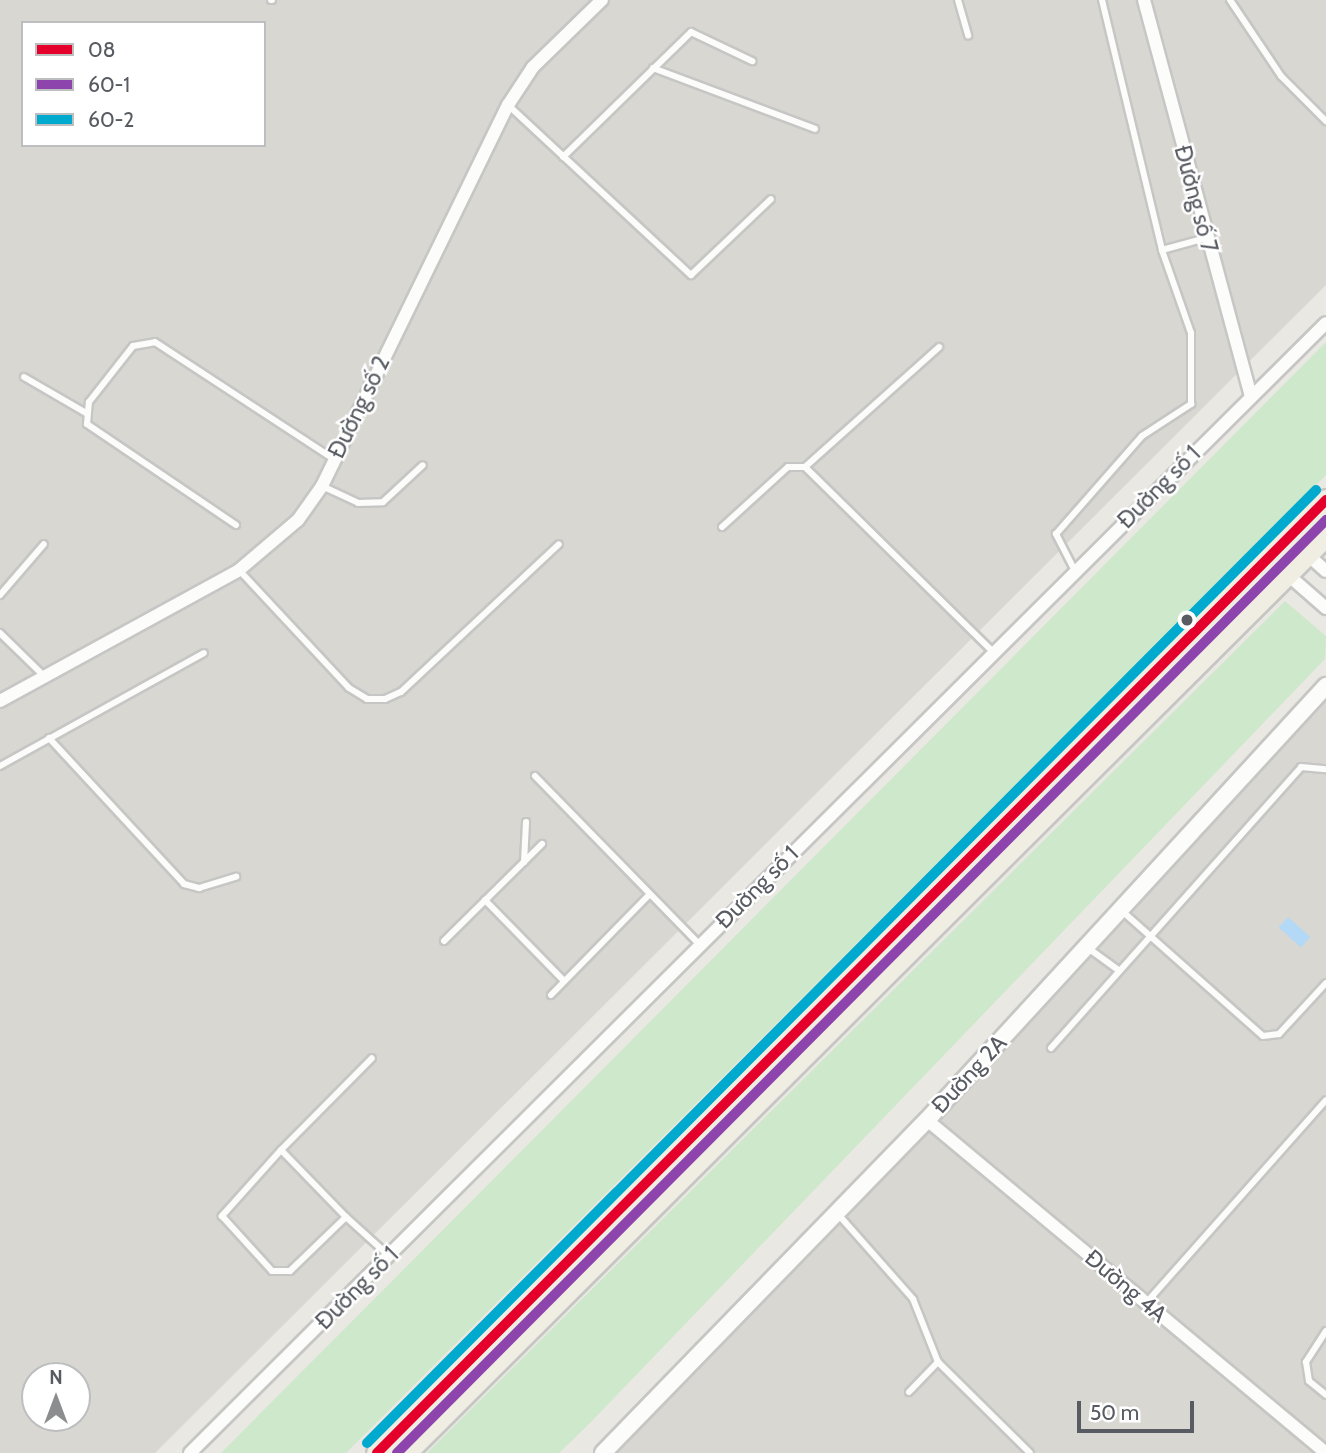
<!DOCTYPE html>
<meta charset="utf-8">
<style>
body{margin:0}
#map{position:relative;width:1326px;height:1453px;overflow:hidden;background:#eae8e2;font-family:Cabin,sans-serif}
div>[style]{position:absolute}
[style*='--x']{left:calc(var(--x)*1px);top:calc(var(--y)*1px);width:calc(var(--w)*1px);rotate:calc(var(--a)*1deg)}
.industrial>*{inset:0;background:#d9d7d2}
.green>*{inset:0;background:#cee8cb}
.water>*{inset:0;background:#b4d9f6;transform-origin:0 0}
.roads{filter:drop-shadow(2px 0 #c6c6c5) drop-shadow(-2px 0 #c6c6c5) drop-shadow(0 2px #c6c6c5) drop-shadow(0 -2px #c6c6c5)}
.service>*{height:6px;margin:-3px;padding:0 3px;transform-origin:3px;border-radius:3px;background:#fcfcfb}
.minor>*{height:12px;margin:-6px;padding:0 6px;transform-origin:6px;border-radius:6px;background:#fcfcfb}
.tertiary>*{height:16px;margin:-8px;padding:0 8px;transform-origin:8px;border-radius:8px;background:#fcfcfb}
.trunk>*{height:21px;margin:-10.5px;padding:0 10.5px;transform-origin:10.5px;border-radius:10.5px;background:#f0eee2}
.bus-1>*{height:10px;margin:-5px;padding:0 5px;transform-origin:5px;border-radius:5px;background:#e4002b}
.bus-2>*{height:10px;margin:-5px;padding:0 5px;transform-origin:5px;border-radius:5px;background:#8e44ad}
.bus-3>*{height:10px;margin:-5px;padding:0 5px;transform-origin:5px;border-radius:5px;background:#00a9ce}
.dots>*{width:19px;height:19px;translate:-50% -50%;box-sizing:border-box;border:4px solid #fff;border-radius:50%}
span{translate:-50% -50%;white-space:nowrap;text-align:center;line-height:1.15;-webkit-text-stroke:5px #fff;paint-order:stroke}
.street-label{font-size:23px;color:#585c62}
.legend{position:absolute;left:21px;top:21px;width:245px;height:126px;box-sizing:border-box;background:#fff;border:2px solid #bcbec0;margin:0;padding:9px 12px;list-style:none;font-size:21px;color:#585c62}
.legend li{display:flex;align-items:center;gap:14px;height:35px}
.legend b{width:35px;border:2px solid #bcbec0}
.north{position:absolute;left:21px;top:1362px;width:70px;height:70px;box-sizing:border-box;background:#fff;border:2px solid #bcbec0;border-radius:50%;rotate:0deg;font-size:19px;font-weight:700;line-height:28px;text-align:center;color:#585c62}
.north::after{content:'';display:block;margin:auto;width:24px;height:32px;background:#8b8d8f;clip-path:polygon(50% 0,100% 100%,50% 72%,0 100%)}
.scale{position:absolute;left:1077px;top:1401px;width:117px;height:32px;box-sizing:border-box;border:4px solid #585c62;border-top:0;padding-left:9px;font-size:21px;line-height:24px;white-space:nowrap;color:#585c62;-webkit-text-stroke:5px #fff;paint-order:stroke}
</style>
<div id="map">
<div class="industrial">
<div style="clip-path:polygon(evenodd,0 0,1326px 0,1326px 285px,155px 1453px,0 1453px,0 0,23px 23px,264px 23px,264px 145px,23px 145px,23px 23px,0 0,35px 1376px,77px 1376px,77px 1418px,35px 1418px,35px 1376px)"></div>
<div style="clip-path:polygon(1326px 699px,1326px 1453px,616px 1453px,930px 1130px)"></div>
</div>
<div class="green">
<div style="clip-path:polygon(1326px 342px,1326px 475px,346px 1453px,221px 1453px)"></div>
<div style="clip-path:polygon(1285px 601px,1326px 636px,1325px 659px,589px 1424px,559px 1453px,427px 1453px)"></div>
</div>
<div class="water">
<div style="left:1288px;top:917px;width:30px;height:14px;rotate:42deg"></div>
</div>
<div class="roads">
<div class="service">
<div style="--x:271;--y:0;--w:1;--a:0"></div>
<div style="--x:958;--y:0;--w:37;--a:74"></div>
<div style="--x:1102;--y:0;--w:257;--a:76.5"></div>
<div style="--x:1230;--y:0;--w:92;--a:56.1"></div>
<div style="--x:1281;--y:76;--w:64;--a:45"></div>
<div style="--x:653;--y:68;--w:173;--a:20.6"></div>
<div style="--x:508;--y:105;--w:250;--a:42.9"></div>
<div style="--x:691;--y:275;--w:110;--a:-43.5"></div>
<div style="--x:563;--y:157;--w:179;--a:-44.3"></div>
<div style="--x:691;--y:32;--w:68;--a:25.4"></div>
<div style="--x:24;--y:377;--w:72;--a:30.1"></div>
<div style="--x:805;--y:467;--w:180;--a:-41.8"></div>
<div style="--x:322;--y:486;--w:40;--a:25"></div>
<div style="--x:358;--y:503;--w:25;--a:-2"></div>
<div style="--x:383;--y:502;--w:54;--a:-42.8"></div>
<div style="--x:236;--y:525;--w:180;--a:-145.9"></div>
<div style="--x:87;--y:424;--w:22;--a:-85"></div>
<div style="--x:89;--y:402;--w:71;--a:-51.8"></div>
<div style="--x:133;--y:346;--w:22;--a:-10"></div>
<div style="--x:155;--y:342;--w:214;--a:33.2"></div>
<div style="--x:722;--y:527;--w:89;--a:-42.3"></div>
<div style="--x:788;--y:467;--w:17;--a:0"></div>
<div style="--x:805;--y:467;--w:264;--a:44.5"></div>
<div style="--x:239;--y:570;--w:161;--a:47"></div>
<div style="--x:349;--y:688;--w:21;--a:31"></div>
<div style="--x:367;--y:699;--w:18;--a:0"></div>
<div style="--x:385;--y:699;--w:17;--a:-24"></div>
<div style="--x:401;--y:692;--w:216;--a:-43.1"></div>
<div style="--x:1075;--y:571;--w:42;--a:-117.2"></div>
<div style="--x:1056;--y:534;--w:130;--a:-48.7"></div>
<div style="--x:1142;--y:436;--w:59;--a:-33.1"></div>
<div style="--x:1191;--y:404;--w:71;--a:-90"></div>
<div style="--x:1191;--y:333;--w:88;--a:-109.3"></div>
<div style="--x:1162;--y:250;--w:46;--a:-15.3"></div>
<div style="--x:0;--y:595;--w:67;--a:-49.2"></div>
<div style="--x:0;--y:633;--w:62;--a:44.3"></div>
<div style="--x:49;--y:738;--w:199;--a:47.2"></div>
<div style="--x:184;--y:884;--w:16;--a:15"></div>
<div style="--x:199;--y:888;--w:39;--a:-17"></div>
<div style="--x:0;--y:766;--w:233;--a:-29"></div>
<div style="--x:535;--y:776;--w:235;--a:45.7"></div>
<div style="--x:524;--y:862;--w:40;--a:-87.1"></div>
<div style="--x:485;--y:900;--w:113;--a:45.7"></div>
<div style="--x:1122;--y:911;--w:188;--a:41.6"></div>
<div style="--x:1263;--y:1036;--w:16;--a:-7"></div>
<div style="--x:1279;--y:1034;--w:69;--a:-47.3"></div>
<div style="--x:444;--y:941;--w:138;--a:-44.7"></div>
<div style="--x:1088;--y:948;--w:37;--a:36"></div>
<div style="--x:551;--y:995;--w:141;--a:-45.6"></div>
<div style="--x:1051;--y:1048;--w:376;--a:-48.3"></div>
<div style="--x:1301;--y:767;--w:25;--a:5"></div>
<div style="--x:281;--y:1150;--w:89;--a:131.8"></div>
<div style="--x:222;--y:1216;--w:74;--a:47.7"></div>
<div style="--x:272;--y:1271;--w:18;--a:0"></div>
<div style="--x:290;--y:1271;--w:78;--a:-44"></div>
<div style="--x:346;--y:1217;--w:57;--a:42.1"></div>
<div style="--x:837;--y:1213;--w:115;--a:48.5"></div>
<div style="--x:913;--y:1299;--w:68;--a:68.4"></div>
<div style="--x:938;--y:1362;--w:129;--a:44.7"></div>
<div style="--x:346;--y:1217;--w:93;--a:-134.1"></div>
<div style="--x:281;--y:1150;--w:129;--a:-45.3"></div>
<div style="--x:1146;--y:1303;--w:271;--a:-48.4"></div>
<div style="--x:1326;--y:1331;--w:37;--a:123"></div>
<div style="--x:1306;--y:1362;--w:19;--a:81"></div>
<div style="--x:1309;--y:1381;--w:22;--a:39"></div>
<div style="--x:909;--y:1392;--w:42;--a:-46"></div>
</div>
<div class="minor">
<div style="--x:1144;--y:0;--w:410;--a:74.9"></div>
<div style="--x:1307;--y:554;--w:25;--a:42"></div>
<div style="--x:1287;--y:574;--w:52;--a:41.1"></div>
<div style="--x:0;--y:701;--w:273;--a:-28.7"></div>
<div style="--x:239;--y:570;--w:77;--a:-40.3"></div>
<div style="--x:298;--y:520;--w:42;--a:-54.8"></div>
<div style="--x:322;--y:486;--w:424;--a:-64"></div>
<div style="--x:508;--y:105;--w:45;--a:-56.7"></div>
<div style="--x:533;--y:67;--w:96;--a:-44.2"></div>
<div style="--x:927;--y:1120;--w:520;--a:39.85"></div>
<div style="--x:190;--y:1453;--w:1602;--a:-44.85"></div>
</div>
<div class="tertiary">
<div style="--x:603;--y:1453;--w:465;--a:-45.8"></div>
<div style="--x:927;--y:1120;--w:590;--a:-47.41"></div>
</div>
<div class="trunk">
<div style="--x:377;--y:1453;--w:1345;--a:-45.12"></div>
<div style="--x:405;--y:1453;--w:1300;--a:-44.91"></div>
</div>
</div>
<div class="bus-1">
<div style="--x:377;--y:1453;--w:1345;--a:-45.12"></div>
</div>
<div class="bus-2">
<div style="--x:397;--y:1453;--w:1317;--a:-45.12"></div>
</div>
<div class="bus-3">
<div style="--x:367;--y:1443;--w:1345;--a:-45.12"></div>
</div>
<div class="dots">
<div style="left:1187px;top:620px;background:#585c62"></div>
</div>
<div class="street-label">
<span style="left:1196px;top:199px;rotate:75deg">Đường số 7</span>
<span style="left:359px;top:407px;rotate:-64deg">Đường số 2</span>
<span style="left:1159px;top:487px;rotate:-45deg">Đường số 1</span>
<span style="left:757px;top:887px;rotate:-45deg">Đường số 1</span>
<span style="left:969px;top:1074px;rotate:-47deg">Đường 2A</span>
<span style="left:1126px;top:1286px;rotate:40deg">Đường 4A</span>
<span style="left:357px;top:1288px;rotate:-45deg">Đường số 1</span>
</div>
<ul class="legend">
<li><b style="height:9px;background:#e4002b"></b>08</li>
<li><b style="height:9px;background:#8e44ad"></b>60-1</li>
<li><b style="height:9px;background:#00a9ce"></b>60-2</li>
</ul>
<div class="north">N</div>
<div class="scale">50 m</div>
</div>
